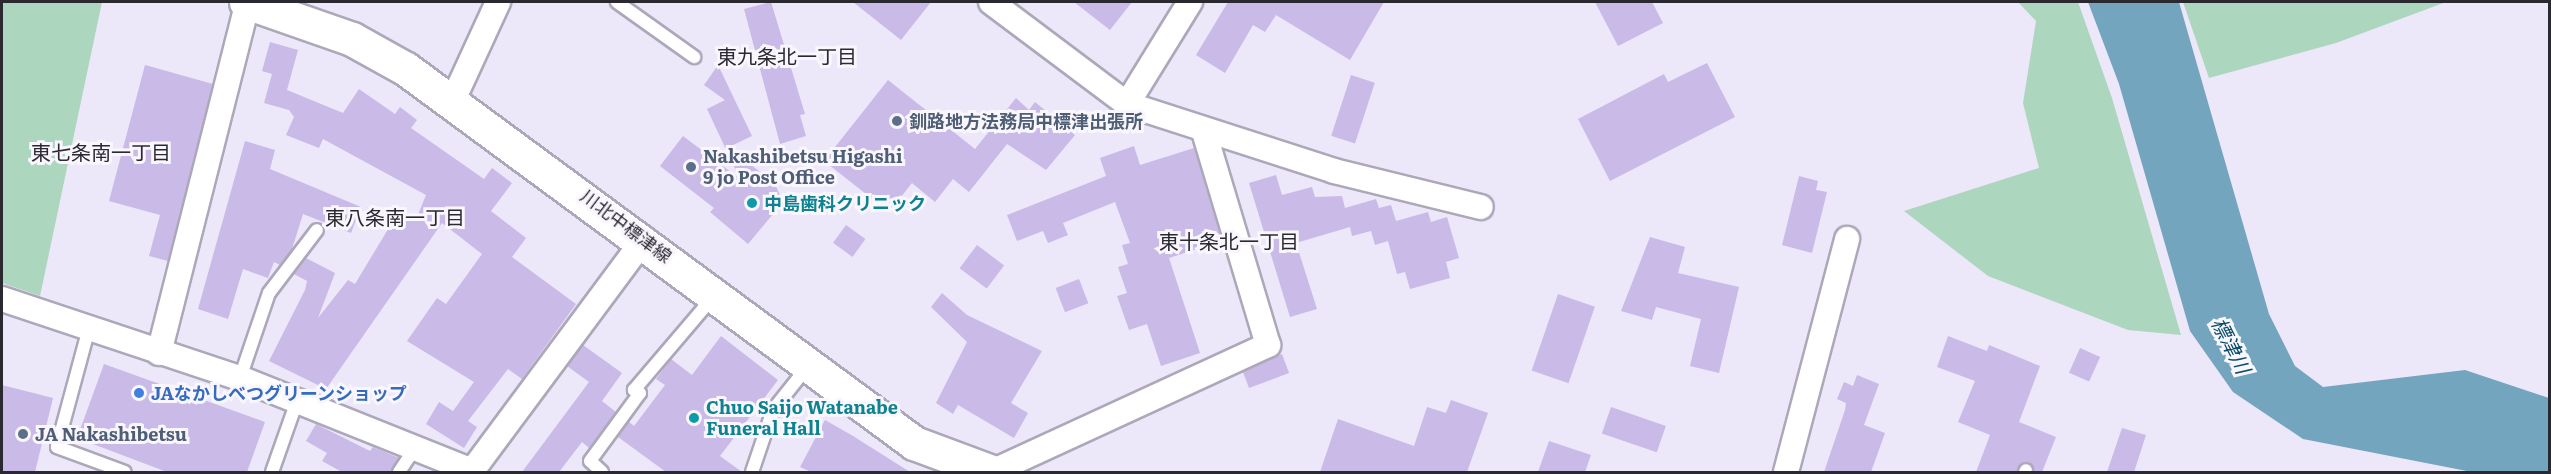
<!DOCTYPE html>
<meta charset="utf-8">
<style>
body{margin:0}
#map{position:relative;width:2551px;height:474px;overflow:hidden;background:#ede7fa;font-family:Literata,"Noto Sans JP",serif}
div>[style]{position:absolute}
[style*='--x']{left:calc(var(--x)*1px);top:calc(var(--y)*1px);width:calc(var(--w)*1px);rotate:calc(var(--a)*1deg)}
.green>*{inset:0;background:#acd6bd}
.water>*{inset:0;background:#73a5be}
.building>*{inset:0;background:#c9bae7;transform-origin:0 0}
.roads{filter:drop-shadow(2px 0 #ada8b9) drop-shadow(-2px 0 #ada8b9) drop-shadow(0 2px #ada8b9) drop-shadow(0 -2px #ada8b9)}
.lane>*{height:12px;margin:-6px;padding:0 6px;transform-origin:6px;border-radius:6px;background:#fff}
.street>*{height:24px;margin:-12px;padding:0 12px;transform-origin:12px;border-radius:12px;background:#fff}
.secondary>*{height:33px;margin:-16.5px;padding:0 16.5px;transform-origin:16.5px;border-radius:16.5px;background:#fff}
.dots>*{width:16px;height:16px;translate:-50% -50%;box-sizing:border-box;border:3px solid #f9f6fe;border-radius:50%}
span{translate:-50% -50%;white-space:nowrap;text-align:center;line-height:1.15;-webkit-text-stroke:6px #f9f6fe;paint-order:stroke}
.service-label{font-size:18px;color:#4e5e75;font-weight:700}
.left{translate:0 -50%;text-align:left}
.culture-label{font-size:18px;color:#0d838f;font-weight:700}
.street-label{font-size:18px;color:#2b2930}
.shop-label{font-size:18px;color:#366cbe;font-weight:700}
.neighbourhood-label{font-size:20px;color:#2b2930}
.water-label{font-size:20px;color:#094d68;font-style:italic}
.frame{position:absolute;inset:0;border:3px solid #2b2930;pointer-events:none}
</style>
<div id="map">
<div class="green">
<div style="clip-path:polygon(2px 2px,102px 2px,40px 296px,2px 283px)"></div>
<div style="clip-path:polygon(2018px 2px,2078px 2px,2112px 98px,2181px 335px,2128px 330px,1988px 276px,1904px 211px,2039px 168px,2023px 103px,2036px 21px)"></div>
<div style="clip-path:polygon(2183px 2px,2446px 2px,2336px 43px,2209px 78px)"></div>
</div>
<div class="water">
<div style="clip-path:polygon(2088px 2px,2179px 2px,2269px 314px,2295px 366px,2323px 387px,2465px 370px,2549px 398px,2549px 472px,2472px 472px,2303px 439px,2233px 392px,2190px 331px,2119px 84px)"></div>
</div>
<div class="building">
<div style="clip-path:polygon(771px 2px,805px 114px,800px 115px,806px 136px,780px 144px,744px 9px)"></div>
<div style="clip-path:polygon(853px 2px,931px 2px,901px 40px)"></div>
<div style="clip-path:polygon(1074px 2px,1132px 2px,1110px 30px)"></div>
<div style="clip-path:polygon(1228px 2px,1384px 2px,1350px 60px,1276px 15px,1265px 32px,1253px 25px,1225px 73px,1196px 55px)"></div>
<div style="clip-path:polygon(1595px 2px,1652px 2px,1663px 23px,1618px 46px)"></div>
<div style="clip-path:polygon(270px 42px,298px 50px,287px 90px,343px 113px,359px 89px,395px 114px,400px 107px,417px 120px,411px 128px,484px 179px,492px 168px,512px 183px,491px 211px,526px 238px,512px 257px,576px 304px,522px 379px,508px 369px,468px 421px,477px 427px,464px 448px,426px 424px,439px 402px,453px 411px,474px 382px,407px 341px,437px 298px,446px 304px,482px 254px,442px 223px,326px 389px,269px 361px,305px 290px,307px 281px,294px 274px,306px 258px,335px 273px,318px 318px,348px 280px,355px 284px,399px 211px,417px 217px,426px 195px,323px 139px,319px 148px,286px 135px,294px 117px,289px 110px,264px 103px,272px 74px,262px 71px)"></div>
<div style="clip-path:polygon(1707px 63px,1735px 117px,1610px 181px,1578px 119px,1664px 74px,1668px 82px)"></div>
<div style="clip-path:polygon(145px 65px,213px 84px,168px 261px,149px 256px,160px 215px,109px 201px)"></div>
<div style="clip-path:polygon(718px 65px,752px 136px,729px 147px,775px 184px,783px 202px,748px 244px,710px 212px,714px 208px,660px 166px,683px 136px,740px 179px,707px 109px,725px 100px,704px 85px)"></div>
<div style="left:1351px;top:75px;width:25px;height:64px;rotate:18deg"></div>
<div style="clip-path:polygon(888px 80px,975px 149px,1016px 98px,1029px 110px,1035px 102px,1075px 135px,1046px 170px,1007px 144px,969px 192px,953px 179px,935px 202px,912px 183px,889px 212px,824px 161px)"></div>
<div style="clip-path:polygon(245px 141px,275px 150px,270px 169px,361px 207px,351px 233px,303px 214px,292px 249px,280px 265px,274px 262px,268px 278px,243px 269px,228px 319px,198px 309px)"></div>
<div style="clip-path:polygon(1134px 146px,1140px 165px,1194px 148px,1222px 241px,1169px 258px,1200px 353px,1161px 366px,1147px 324px,1129px 330px,1117px 296px,1127px 293px,1118px 267px,1128px 264px,1122px 245px,1130px 243px,1115px 202px,1063px 223px,1068px 235px,1048px 243px,1043px 231px,1017px 241px,1007px 215px,1106px 176px,1100px 158px)"></div>
<div style="clip-path:polygon(1276px 175px,1282px 195px,1312px 187px,1315px 197px,1342px 196px,1345px 208px,1376px 199px,1379px 208px,1391px 205px,1396px 221px,1428px 212px,1431px 222px,1447px 217px,1459px 258px,1446px 262px,1450px 278px,1410px 289px,1405px 272px,1397px 274px,1388px 241px,1375px 245px,1371px 231px,1352px 236px,1350px 227px,1296px 243px,1317px 309px,1290px 317px,1249px 183px)"></div>
<div style="clip-path:polygon(1799px 176px,1818px 181px,1816px 190px,1827px 192px,1812px 253px,1782px 245px)"></div>
<div style="left:846px;top:225px;width:24px;height:22px;rotate:36deg"></div>
<div style="clip-path:polygon(1650px 237px,1685px 247px,1678px 273px,1739px 287px,1719px 373px,1690px 366px,1701px 319px,1656px 307px,1652px 320px,1621px 311px)"></div>
<div style="left:977px;top:245px;width:34px;height:29px;rotate:37deg"></div>
<div style="left:1079px;top:279px;width:26px;height:25px;rotate:69deg"></div>
<div style="clip-path:polygon(942px 293px,967px 315px,1042px 351px,1011px 403px,1028px 413px,1014px 438px,958px 405px,953px 414px,936px 403px,967px 342px,931px 307px)"></div>
<div style="left:1558px;top:294px;width:39px;height:81px;rotate:19deg"></div>
<div style="clip-path:polygon(721px 336px,778px 380px,720px 456px,742px 472px,666px 472px,618px 437px,629px 422px,634px 426px,665px 385px,656px 379px,671px 359px,692px 375px)"></div>
<div style="clip-path:polygon(1948px 336px,1987px 351px,1989px 345px,2040px 366px,2019px 422px,2056px 437px,2042px 472px,2034px 472px,2026px 462px,2017px 472px,1976px 472px,1990px 435px,1958px 422px,1975px 381px,1937px 367px)"></div>
<div style="clip-path:polygon(583px 345px,622px 373px,602px 401px,616px 412px,589px 448px,582px 442px,559px 472px,522px 472px,589px 382px,567px 366px)"></div>
<div style="left:2080px;top:348px;width:22px;height:27px;rotate:24deg"></div>
<div style="clip-path:polygon(1282px 354px,1289px 373px,1249px 388px,1243px 372px)"></div>
<div style="clip-path:polygon(104px 364px,265px 422px,247px 472px,167px 472px,77px 438px)"></div>
<div style="clip-path:polygon(1857px 375px,1879px 384px,1864px 425px,1885px 433px,1871px 472px,1824px 472px,1845px 410px,1846px 403px,1837px 399px,1844px 382px,1853px 386px)"></div>
<div style="clip-path:polygon(2px 385px,53px 398px,35px 472px,2px 472px)"></div>
<div style="clip-path:polygon(1451px 400px,1488px 413px,1467px 472px,1320px 472px,1338px 419px,1414px 446px,1427px 407px,1446px 413px)"></div>
<div style="left:1611px;top:407px;width:58px;height:28px;rotate:19deg"></div>
<div style="clip-path:polygon(825px 420px,853px 436px,910px 472px,811px 472px,800px 467px)"></div>
<div style="clip-path:polygon(316px 424px,370px 451px,373px 447px,399px 458px,391px 472px,342px 472px,322px 461px,327px 453px,306px 441px)"></div>
<div style="clip-path:polygon(2122px 428px,2146px 435px,2134px 472px,2107px 472px)"></div>
<div style="clip-path:polygon(1549px 441px,1591px 455px,1585px 472px,1538px 472px)"></div>
</div>
<div class="roads">
<div class="lane">
<div style="--x:617;--y:2;--w:95;--a:35.5"></div>
<div style="--x:89;--y:328;--w:123;--a:105.1"></div>
<div style="--x:57;--y:447;--w:72;--a:20.2"></div>
<div style="--x:240;--y:378;--w:90;--a:-71.2"></div>
<div style="--x:269;--y:293;--w:79;--a:-52.7"></div>
<div style="--x:272;--y:472;--w:75;--a:-70.6"></div>
<div style="--x:399;--y:472;--w:29;--a:-56"></div>
<div style="--x:602;--y:472;--w:16;--a:-137"></div>
<div style="--x:590;--y:461;--w:84;--a:-53.7"></div>
<div style="--x:640;--y:393;--w:7;--a:-153"></div>
<div style="--x:634;--y:390;--w:123;--a:-49.6"></div>
<div style="--x:752;--y:472;--w:65;--a:-71.3"></div>
<div style="--x:773;--y:410;--w:56;--a:-51.5"></div>
<div style="--x:2025;--y:472;--w:2;--a:-63"></div>
</div>
<div class="street">
<div style="--x:991;--y:2;--w:170;--a:36.9"></div>
<div style="--x:1127;--y:104;--w:218;--a:17.9"></div>
<div style="--x:1334;--y:171;--w:151;--a:13.8"></div>
<div style="--x:453;--y:100;--w:108;--a:-65.3"></div>
<div style="--x:1127;--y:104;--w:120;--a:-58.3"></div>
<div style="--x:2;--y:299;--w:251;--a:18.4"></div>
<div style="--x:240;--y:378;--w:250;--a:21.8"></div>
<div style="--x:472;--y:471;--w:289;--a:-53.4"></div>
<div style="--x:159;--y:353;--w:362;--a:-75.8"></div>
<div style="--x:992;--y:472;--w:304;--a:-24.7"></div>
<div style="--x:1268;--y:345;--w:223;--a:-106.7"></div>
<div style="--x:1786;--y:472;--w:241;--a:-75.3"></div>
</div>
<div class="secondary">
<div style="--x:246;--y:2;--w:112;--a:19.2"></div>
<div style="--x:352;--y:39;--w:62;--a:29.1"></div>
<div style="--x:406;--y:69;--w:631;--a:36.36"></div>
<div style="--x:914;--y:443;--w:83;--a:20.4"></div>
</div>
</div>
<div class="dots">
<div style="left:897px;top:121px;background:#5c6f8a"></div>
<div style="left:691px;top:167px;background:#5c6f8a"></div>
<div style="left:752px;top:203px;background:#0f9aa8"></div>
<div style="left:139px;top:393px;background:#3f7fe0"></div>
<div style="left:694px;top:418px;background:#0f9aa8"></div>
<div style="left:23px;top:434px;background:#5c6f8a"></div>
</div>
<div class="service-label">
<span class="left" style="left:909px;top:121px">釧路地方法務局中標津出張所</span>
<span class="left" style="left:703px;top:167px">Nakashibetsu Higashi<br>9 jo Post Office</span>
<span class="left" style="left:35px;top:434px">JA Nakashibetsu</span>
</div>
<div class="culture-label">
<span class="left" style="left:764px;top:203px">中島歯科クリニック</span>
<span class="left" style="left:706px;top:418px">Chuo Saijo Watanabe<br>Funeral Hall</span>
</div>
<div class="street-label">
<span style="left:626px;top:226px;rotate:37deg">川北中標津線</span>
</div>
<div class="shop-label">
<span class="left" style="left:151px;top:393px">JAなかしべつグリーンショップ</span>
</div>
<div class="neighbourhood-label">
<span style="left:787px;top:55px">東九条北一丁目</span>
<span style="left:101px;top:151px">東七条南一丁目</span>
<span style="left:395px;top:216px">東八条南一丁目</span>
<span style="left:1229px;top:240px">東十条北一丁目</span>
</div>
<div class="water-label">
<span style="left:2232px;top:345px;rotate:63deg">標津川</span>
</div>
<div class="frame"></div>
</div>
